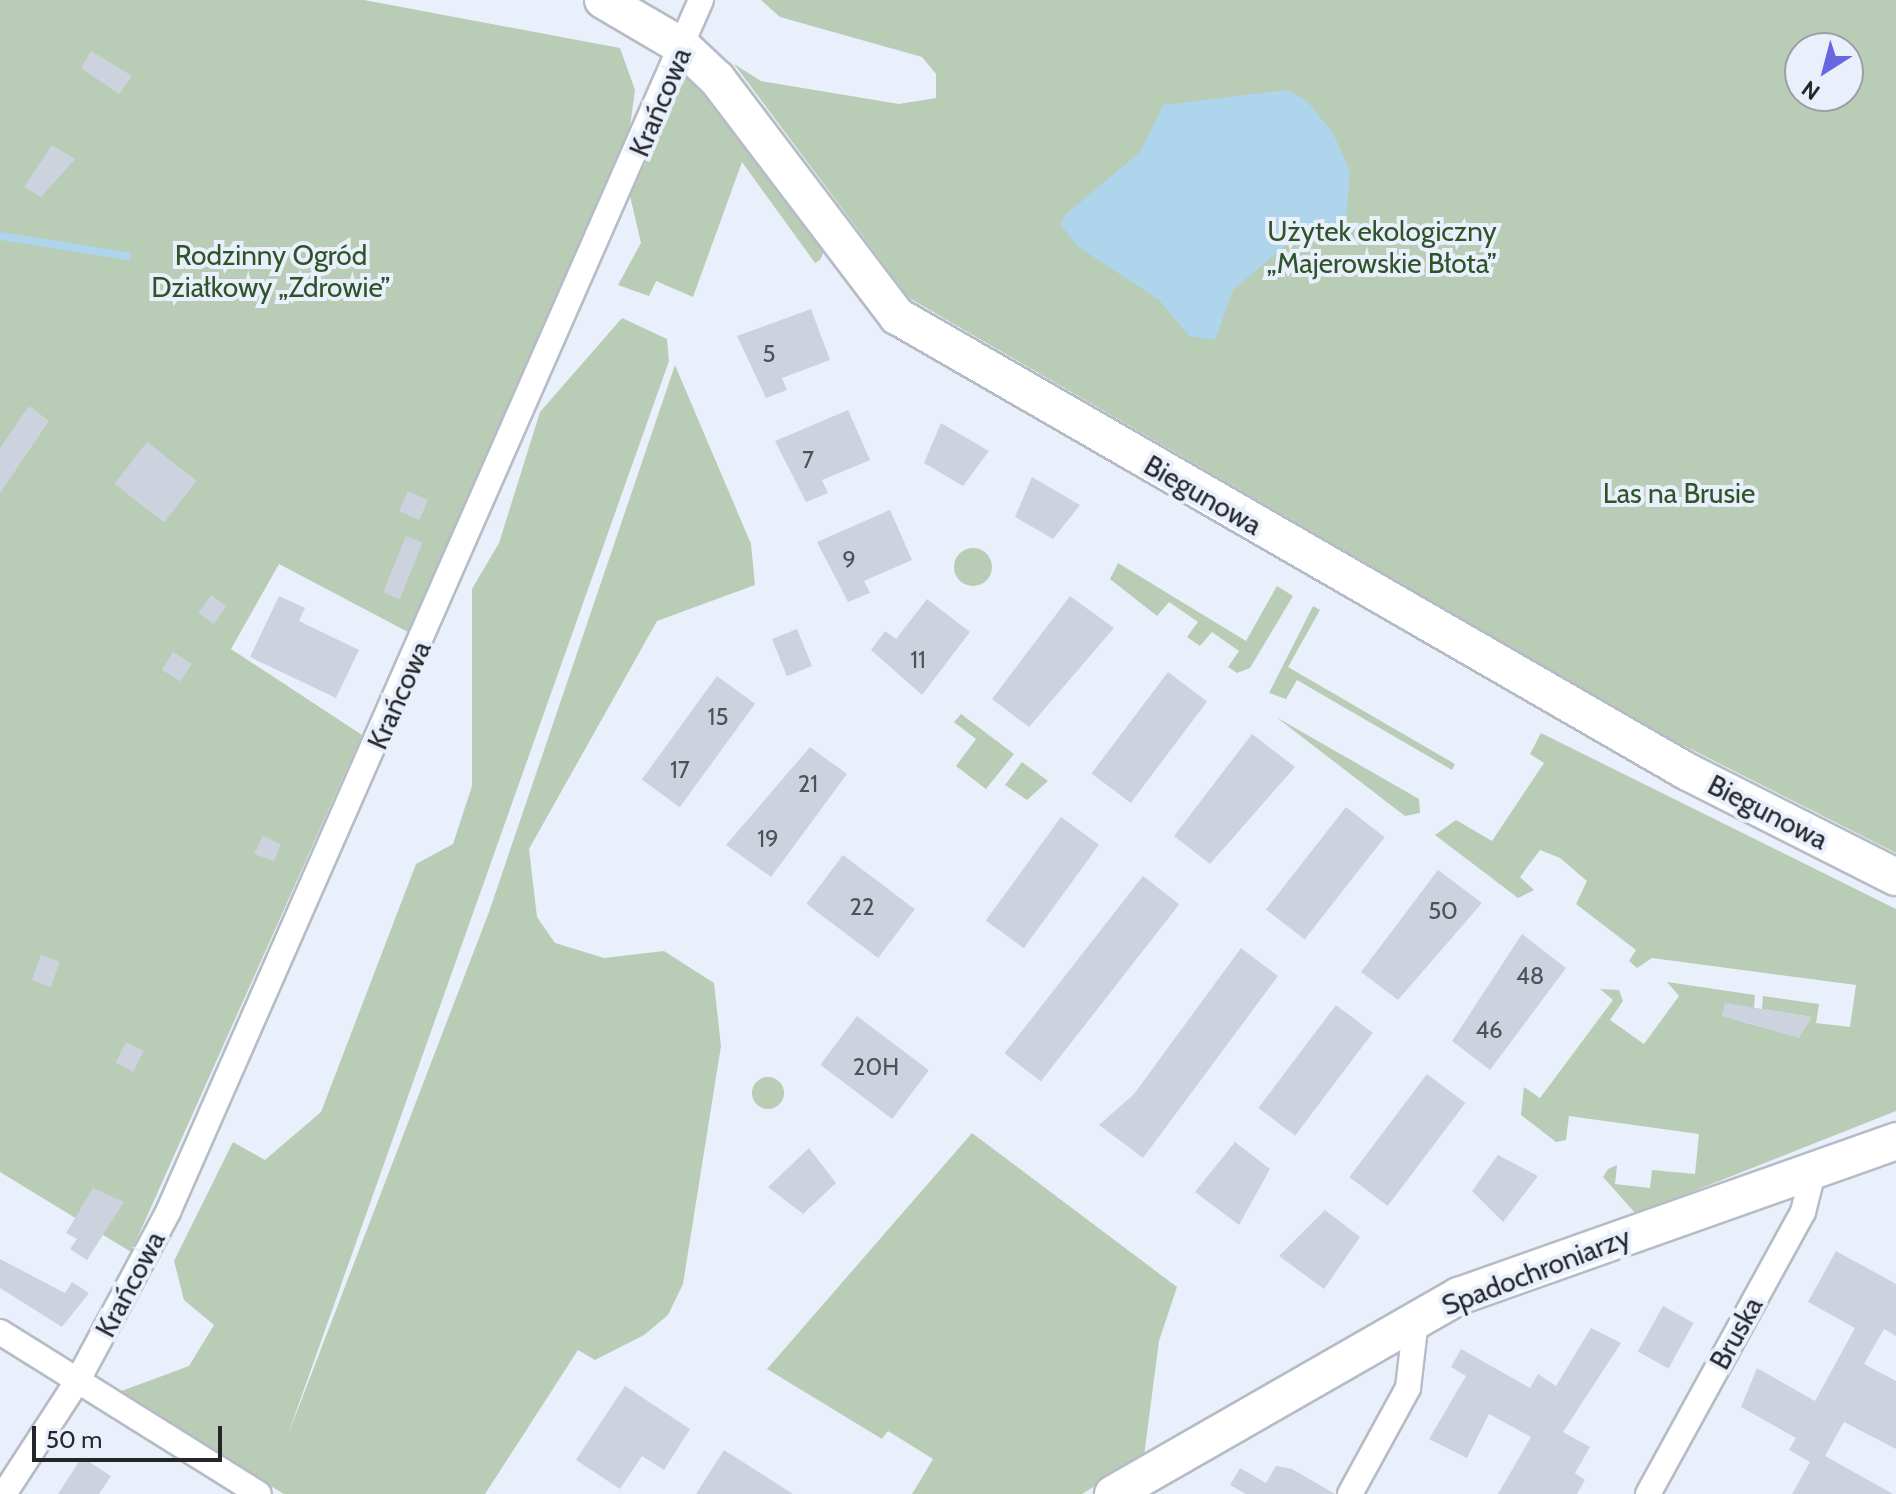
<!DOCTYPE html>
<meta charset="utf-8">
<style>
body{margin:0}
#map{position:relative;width:1896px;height:1494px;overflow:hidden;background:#eaf0fb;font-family:Cabin,sans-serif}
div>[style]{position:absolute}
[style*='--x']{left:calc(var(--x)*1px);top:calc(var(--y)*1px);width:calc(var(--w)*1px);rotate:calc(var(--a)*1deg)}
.green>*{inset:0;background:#b8ccb6}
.round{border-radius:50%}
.water>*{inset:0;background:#aed5eb}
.stream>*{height:8px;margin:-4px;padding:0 4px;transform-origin:4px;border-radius:4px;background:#aed5eb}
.building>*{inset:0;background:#cdd3de;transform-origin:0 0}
.roads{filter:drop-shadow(2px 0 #b6bcc6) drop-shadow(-2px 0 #b6bcc6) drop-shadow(0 2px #b6bcc6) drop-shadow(0 -2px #b6bcc6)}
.street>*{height:24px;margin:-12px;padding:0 12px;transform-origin:12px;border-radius:12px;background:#fff}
.secondary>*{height:36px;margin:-18px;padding:0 18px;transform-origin:18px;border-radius:18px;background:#fff}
span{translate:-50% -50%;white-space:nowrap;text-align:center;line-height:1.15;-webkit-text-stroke:8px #eaf0fb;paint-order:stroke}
.number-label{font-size:24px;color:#4e5157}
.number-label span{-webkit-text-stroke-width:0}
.street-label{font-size:28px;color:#24262a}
.park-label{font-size:28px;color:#2e542a}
.north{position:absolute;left:1784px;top:32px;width:80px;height:80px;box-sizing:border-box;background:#eaf0fb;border:2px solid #9b9fa7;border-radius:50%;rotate:216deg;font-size:22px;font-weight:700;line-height:32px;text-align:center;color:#24262a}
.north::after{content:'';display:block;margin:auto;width:28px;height:36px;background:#6767e0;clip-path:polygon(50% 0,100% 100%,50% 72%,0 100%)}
.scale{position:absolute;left:32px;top:1426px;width:190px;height:36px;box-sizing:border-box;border:4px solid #24262a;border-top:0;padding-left:10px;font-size:24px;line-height:28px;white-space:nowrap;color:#24262a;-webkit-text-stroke:6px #eaf0fb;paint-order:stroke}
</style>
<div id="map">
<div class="green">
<div style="clip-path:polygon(0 0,364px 0,620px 48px,635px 90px,629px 134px,408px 632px,279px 564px,231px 649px,362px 735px,131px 1252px,0 1172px)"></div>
<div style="clip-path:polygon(evenodd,761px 0,1896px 0,1896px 853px,1663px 735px,909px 298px,734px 64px,761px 81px,899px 104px,936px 98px,936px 74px,922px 57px,780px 17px,761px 0,1800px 48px,1848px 48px,1848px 96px,1800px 96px,1800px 48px)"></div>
<div style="clip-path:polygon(685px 78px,698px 80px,826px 247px,820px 260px,815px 263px,742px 162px,693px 297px,656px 281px,649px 296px,618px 285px,641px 243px,630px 196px)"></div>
<div style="clip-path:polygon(622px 318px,667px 339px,669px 361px,286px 1440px,489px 912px,675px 365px,751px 544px,755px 585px,657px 621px,529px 849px,537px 917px,555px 943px,604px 958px,664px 951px,714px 983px,721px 1046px,683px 1284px,668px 1315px,644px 1335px,595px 1360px,578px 1350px,485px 1494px,284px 1494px,116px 1393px,189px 1366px,214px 1325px,184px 1300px,174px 1261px,233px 1142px,265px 1160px,321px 1112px,416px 864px,453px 844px,472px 786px,472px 589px,499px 543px,540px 412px)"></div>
<div class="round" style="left:954px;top:548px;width:38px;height:38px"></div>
<div style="clip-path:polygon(1118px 563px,1246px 641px,1277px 586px,1293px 596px,1250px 668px,1237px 673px,1228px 667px,1239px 651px,1212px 632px,1200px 646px,1187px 637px,1198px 622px,1169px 602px,1157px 616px,1110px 579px)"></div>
<div style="clip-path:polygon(1313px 606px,1320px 610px,1288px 667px,1455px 764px,1452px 770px,1297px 680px,1286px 699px,1269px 693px)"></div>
<div style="clip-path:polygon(961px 714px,1014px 754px,986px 789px,956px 766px,976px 739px,954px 722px)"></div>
<div style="clip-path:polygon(1276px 717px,1419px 799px,1420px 813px,1405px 816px)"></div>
<div style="clip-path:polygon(1541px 733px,1896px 909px,1896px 1111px,1636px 1214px,1603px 1177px,1608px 1169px,1617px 1165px,1615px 1184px,1650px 1188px,1652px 1170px,1695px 1174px,1699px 1134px,1569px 1116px,1566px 1140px,1556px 1142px,1521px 1115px,1524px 1087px,1540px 1098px,1613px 1000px,1600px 989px,1619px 990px,1623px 1001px,1610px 1020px,1644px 1044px,1679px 996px,1667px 982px,1755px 995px,1754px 1008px,1741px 1006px,1739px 1021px,1799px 1037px,1811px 1017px,1762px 1009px,1763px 996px,1819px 1004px,1816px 1023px,1850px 1027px,1856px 985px,1652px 958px,1637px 968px,1629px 961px,1636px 950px,1576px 904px,1587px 881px,1560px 858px,1540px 850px,1520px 877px,1534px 890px,1518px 898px,1435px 835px,1456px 820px,1492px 841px,1544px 763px,1530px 754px)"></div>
<div style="clip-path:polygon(1022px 762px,1048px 781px,1027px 800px,1005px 785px)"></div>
<div class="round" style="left:752px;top:1077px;width:32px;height:32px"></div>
<div style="clip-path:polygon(972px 1133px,1177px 1287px,1159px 1341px,1144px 1456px,1082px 1494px,912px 1494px,933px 1459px,888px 1431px,882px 1439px,767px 1369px)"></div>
</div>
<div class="water">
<div style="clip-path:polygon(1287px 90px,1307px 101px,1333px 133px,1350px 171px,1346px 220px,1322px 237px,1286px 245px,1233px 290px,1215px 340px,1189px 336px,1159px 300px,1077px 246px,1061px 225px,1064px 216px,1141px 151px,1163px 105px)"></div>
</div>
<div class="stream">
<div style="--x:0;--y:236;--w:129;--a:8.9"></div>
</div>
<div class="building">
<div style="clip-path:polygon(91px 51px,132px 76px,119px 94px,81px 68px)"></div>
<div style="clip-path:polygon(52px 145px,75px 159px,41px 197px,24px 187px)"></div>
<div style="clip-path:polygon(811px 309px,830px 360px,782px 378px,787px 390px,766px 398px,737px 336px)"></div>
<div style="clip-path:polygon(29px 406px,49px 421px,0 493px,0 448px)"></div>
<div style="clip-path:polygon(848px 410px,870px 460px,822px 480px,828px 493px,806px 502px,775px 441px)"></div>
<div style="clip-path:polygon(941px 423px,989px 451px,963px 486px,924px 463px)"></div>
<div style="left:147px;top:442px;width:63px;height:53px;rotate:38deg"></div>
<div style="clip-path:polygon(1032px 477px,1080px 505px,1053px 539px,1015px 517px)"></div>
<div style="left:408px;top:491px;width:22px;height:22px;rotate:24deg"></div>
<div style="clip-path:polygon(890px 510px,912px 560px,864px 581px,870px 593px,848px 602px,817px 542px)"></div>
<div style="left:406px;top:536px;width:18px;height:61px;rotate:22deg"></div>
<div style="left:211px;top:595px;width:19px;height:22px;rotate:35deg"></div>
<div style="clip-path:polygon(279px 596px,305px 608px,299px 621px,359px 650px,336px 698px,250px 657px)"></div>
<div style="clip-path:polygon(1070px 596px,1114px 628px,1029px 727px,992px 699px)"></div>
<div style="clip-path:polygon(927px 599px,970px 632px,922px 695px,871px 650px,885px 631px,896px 639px)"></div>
<div style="left:797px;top:629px;width:40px;height:27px;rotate:68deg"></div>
<div style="left:173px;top:652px;width:22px;height:21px;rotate:32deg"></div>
<div style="left:1168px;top:672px;width:49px;height:127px;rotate:37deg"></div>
<div style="left:717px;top:676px;width:47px;height:128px;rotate:36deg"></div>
<div style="clip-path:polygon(1252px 734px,1295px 767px,1210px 864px,1174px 836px)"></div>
<div style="clip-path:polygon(810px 747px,847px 774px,771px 877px,726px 845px)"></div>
<div style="left:1346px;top:807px;width:49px;height:130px;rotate:38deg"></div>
<div style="left:1061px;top:817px;width:47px;height:128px;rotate:36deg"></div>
<div style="clip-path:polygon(263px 836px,281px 844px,274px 861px,254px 854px)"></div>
<div style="left:843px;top:855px;width:90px;height:61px;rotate:37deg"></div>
<div style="clip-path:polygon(1438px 870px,1482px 903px,1398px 1000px,1361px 972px)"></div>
<div style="left:1143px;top:876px;width:46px;height:225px;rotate:38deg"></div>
<div style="clip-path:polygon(1522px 934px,1566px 968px,1490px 1070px,1452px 1041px)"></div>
<div style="clip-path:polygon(1241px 948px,1278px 976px,1143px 1158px,1099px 1125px,1134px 1094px)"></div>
<div style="left:41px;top:955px;width:20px;height:27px;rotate:20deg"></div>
<div style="clip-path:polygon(1725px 1003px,1812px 1017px,1799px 1038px,1722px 1016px)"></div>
<div style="left:1336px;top:1005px;width:46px;height:129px;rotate:37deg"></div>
<div style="left:857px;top:1016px;width:90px;height:61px;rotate:37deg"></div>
<div style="left:126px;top:1042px;width:20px;height:23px;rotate:27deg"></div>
<div style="left:1427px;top:1074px;width:48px;height:129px;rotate:37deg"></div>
<div style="clip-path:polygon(1235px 1142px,1270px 1169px,1239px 1225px,1195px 1192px)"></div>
<div style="clip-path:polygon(809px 1148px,836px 1183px,803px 1214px,768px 1187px)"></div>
<div style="clip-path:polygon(1498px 1155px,1538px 1176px,1503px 1222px,1472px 1191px)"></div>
<div style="clip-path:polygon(93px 1188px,124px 1202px,87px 1260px,70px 1249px,77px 1239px,66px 1233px)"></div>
<div style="clip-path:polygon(1325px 1210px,1360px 1237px,1324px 1289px,1279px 1256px)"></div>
<div style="clip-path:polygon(1836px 1251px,1896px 1284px,1896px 1336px,1884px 1329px,1864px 1364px,1896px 1381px,1896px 1449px,1844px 1422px,1825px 1456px,1893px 1494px,1792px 1494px,1810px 1462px,1789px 1450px,1796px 1438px,1741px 1407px,1757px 1368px,1815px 1401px,1855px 1328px,1808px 1302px)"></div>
<div style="clip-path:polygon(0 1259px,65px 1293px,72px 1282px,89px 1293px,62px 1327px,0 1288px)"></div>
<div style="left:1663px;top:1306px;width:35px;height:52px;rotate:29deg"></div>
<div style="clip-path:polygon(1591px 1328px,1621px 1343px,1563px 1432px,1590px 1447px,1575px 1473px,1585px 1480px,1577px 1494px,1498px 1494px,1531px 1437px,1489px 1414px,1467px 1458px,1429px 1439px,1466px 1376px,1451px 1367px,1461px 1349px,1530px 1388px,1538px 1374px,1556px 1386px)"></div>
<div style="clip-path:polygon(625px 1386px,690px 1429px,664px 1470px,642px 1456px,620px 1489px,576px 1460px)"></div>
<div style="clip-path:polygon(724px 1450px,793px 1494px,696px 1494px)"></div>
<div style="clip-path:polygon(82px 1457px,111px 1476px,99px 1494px,58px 1494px)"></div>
<div style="clip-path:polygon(1276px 1466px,1292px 1469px,1335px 1494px,1246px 1494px,1230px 1485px,1240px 1468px,1266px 1483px)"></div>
</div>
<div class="roads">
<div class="street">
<div style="--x:0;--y:1332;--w:305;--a:32"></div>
<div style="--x:4;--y:1494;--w:136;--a:-57"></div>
<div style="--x:78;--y:1380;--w:191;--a:-61.8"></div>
<div style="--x:168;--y:1212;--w:1324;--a:-66.26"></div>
<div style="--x:1350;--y:1494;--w:121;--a:-61.3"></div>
<div style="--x:1408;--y:1388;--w:68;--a:-83.3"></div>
<div style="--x:1648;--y:1494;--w:322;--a:-61.2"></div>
<div style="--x:1803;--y:1212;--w:44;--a:-75.7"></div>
</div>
<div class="secondary">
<div style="--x:603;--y:0;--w:93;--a:30.4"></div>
<div style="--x:683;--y:47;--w:47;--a:43.3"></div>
<div style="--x:717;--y:79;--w:298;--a:52.8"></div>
<div style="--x:897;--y:316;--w:911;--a:29.97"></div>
<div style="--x:1686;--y:771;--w:235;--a:26.8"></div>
<div style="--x:1113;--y:1494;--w:399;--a:-29.8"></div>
<div style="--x:1459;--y:1296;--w:464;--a:-19.5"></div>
</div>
</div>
<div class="number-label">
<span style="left:769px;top:354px">5</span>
<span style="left:808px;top:460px">7</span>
<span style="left:849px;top:560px">9</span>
<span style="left:918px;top:660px">11</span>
<span style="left:718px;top:717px">15</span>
<span style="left:680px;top:770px">17</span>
<span style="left:808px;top:784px">21</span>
<span style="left:768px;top:839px">19</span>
<span style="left:862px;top:907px">22</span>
<span style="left:1443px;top:911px">50</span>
<span style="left:1530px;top:976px">48</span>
<span style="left:1489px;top:1030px">46</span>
<span style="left:876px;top:1067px">20H</span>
</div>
<div class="street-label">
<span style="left:660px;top:102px;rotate:-67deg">Krańcowa</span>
<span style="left:1203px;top:495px;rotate:30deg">Biegunowa</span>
<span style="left:399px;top:695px;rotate:-66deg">Krańcowa</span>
<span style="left:1768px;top:812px;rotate:27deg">Biegunowa</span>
<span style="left:1536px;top:1271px;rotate:-21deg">Spadochroniarzy</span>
<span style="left:130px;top:1284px;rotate:-62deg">Krańcowa</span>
<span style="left:1736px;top:1333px;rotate:-61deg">Bruska</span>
</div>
<div class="park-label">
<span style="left:1382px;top:247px">Użytek ekologiczny<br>„Majerowskie Błota”</span>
<span style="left:271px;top:271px">Rodzinny Ogród<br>Działkowy „Zdrowie”</span>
<span style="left:1679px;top:493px">Las na Brusie</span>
</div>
<div class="north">N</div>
<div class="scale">50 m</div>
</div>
